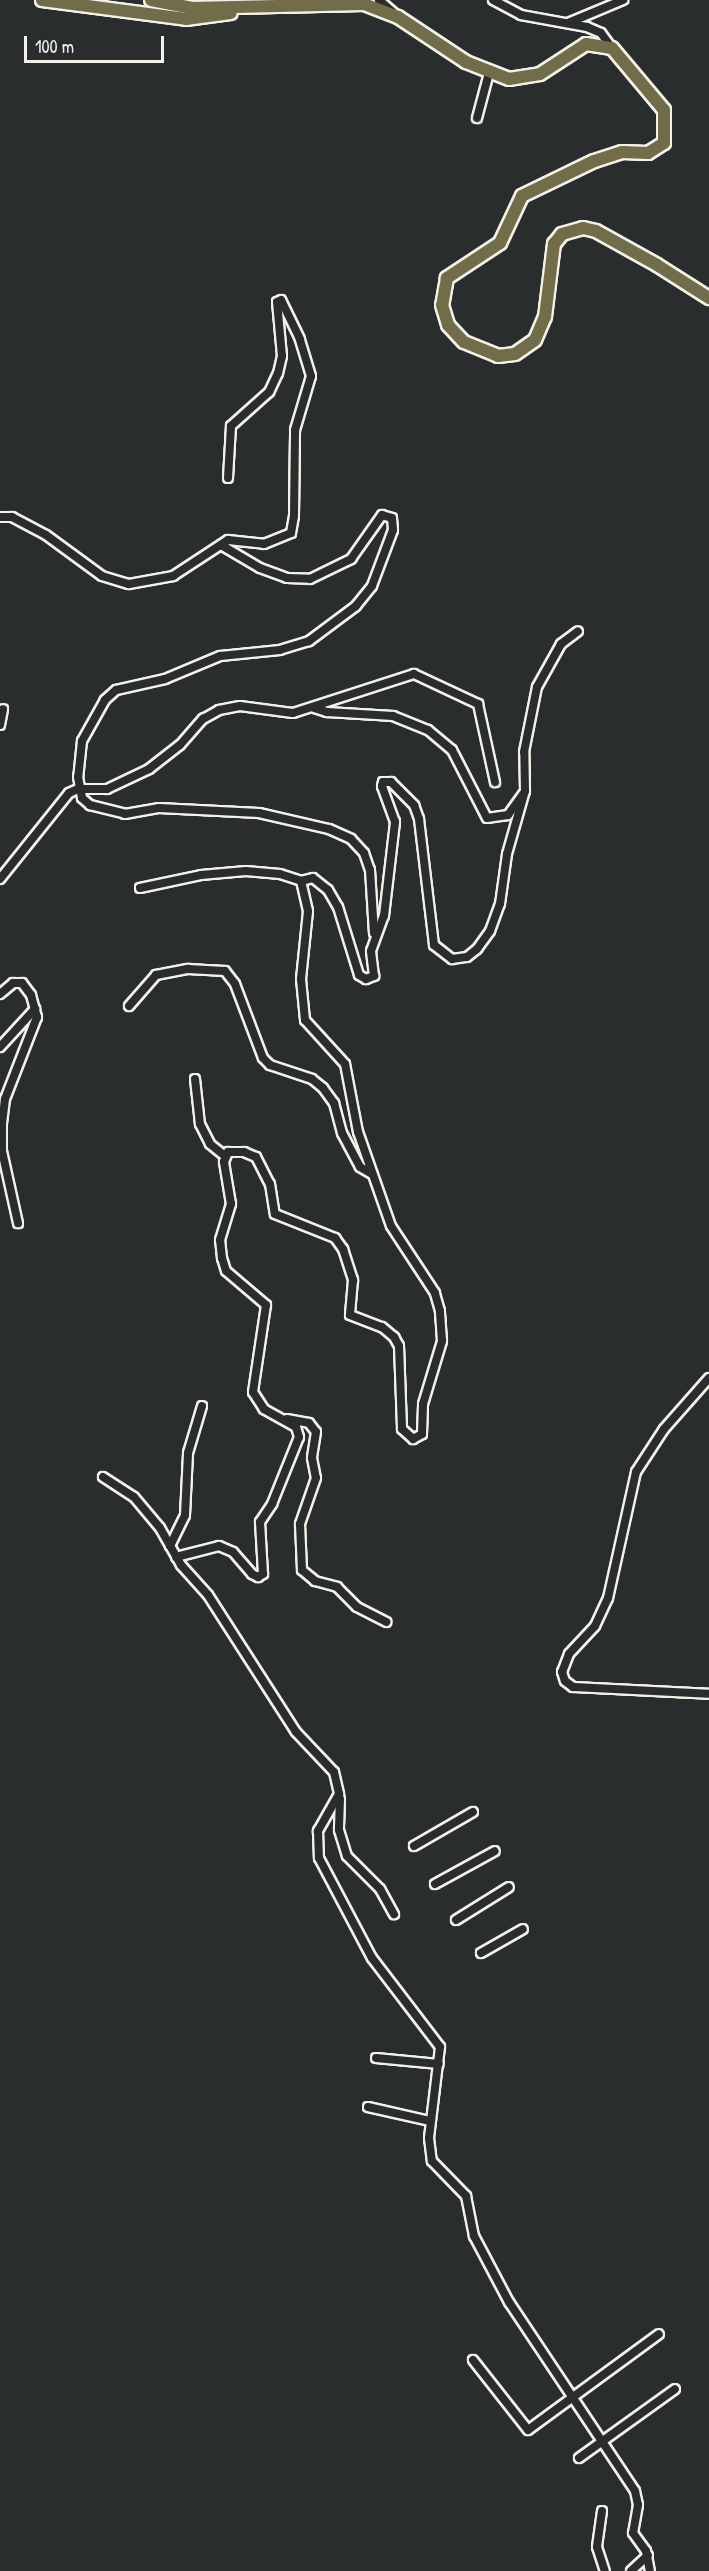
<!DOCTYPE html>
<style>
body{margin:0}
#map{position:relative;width:709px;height:2571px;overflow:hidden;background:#2a2d2e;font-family:"Patrick Hand",sans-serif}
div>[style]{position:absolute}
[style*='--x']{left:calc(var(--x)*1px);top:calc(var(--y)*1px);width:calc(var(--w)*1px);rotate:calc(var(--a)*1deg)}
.roads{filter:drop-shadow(2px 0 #f4f1e8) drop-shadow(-2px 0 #f4f1e8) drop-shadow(0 2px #f4f1e8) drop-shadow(0 -2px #f4f1e8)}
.street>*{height:8px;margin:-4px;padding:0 4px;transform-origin:4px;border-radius:4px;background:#2a2d2e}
.primary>*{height:12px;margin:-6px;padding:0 6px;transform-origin:6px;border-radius:6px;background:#716d4b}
span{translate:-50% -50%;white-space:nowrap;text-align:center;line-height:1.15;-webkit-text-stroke:4.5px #2a2d2e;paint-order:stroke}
.scale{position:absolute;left:24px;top:36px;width:140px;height:27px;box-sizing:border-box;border:3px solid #f4f1e8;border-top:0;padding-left:8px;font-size:18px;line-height:21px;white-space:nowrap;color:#f4f1e8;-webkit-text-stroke:4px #2a2d2e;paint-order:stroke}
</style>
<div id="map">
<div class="roads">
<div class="street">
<div style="--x:379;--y:0;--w:18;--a:41"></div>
<div style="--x:493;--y:0;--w:32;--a:28"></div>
<div style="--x:521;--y:15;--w:67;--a:10.3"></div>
<div style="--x:587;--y:27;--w:15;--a:23"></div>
<div style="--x:601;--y:33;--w:19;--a:54"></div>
<div style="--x:568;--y:23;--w:60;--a:-22.7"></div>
<div style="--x:477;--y:118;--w:47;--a:-75.1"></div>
<div style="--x:0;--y:517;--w:12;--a:0"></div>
<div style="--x:12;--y:517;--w:38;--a:28"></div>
<div style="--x:46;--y:535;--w:69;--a:36.2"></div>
<div style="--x:102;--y:576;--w:28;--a:17"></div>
<div style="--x:129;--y:584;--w:45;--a:-10.3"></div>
<div style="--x:173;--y:576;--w:66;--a:-33.2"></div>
<div style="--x:228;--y:540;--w:36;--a:6"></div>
<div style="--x:264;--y:544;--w:29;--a:-22"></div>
<div style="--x:291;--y:533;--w:17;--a:-80"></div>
<div style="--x:294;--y:516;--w:86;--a:-89.3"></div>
<div style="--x:295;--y:430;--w:56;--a:-73.5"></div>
<div style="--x:311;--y:376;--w:39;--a:-107"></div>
<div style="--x:300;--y:339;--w:43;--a:-116"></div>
<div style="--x:281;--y:300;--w:4;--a:153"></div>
<div style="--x:277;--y:302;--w:54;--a:84.7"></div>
<div style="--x:282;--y:356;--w:17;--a:103"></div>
<div style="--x:278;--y:373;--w:21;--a:115"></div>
<div style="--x:269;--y:392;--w:51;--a:138.2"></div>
<div style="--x:231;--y:426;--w:52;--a:93.3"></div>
<div style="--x:221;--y:545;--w:45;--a:30.5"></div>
<div style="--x:260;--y:568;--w:29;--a:20"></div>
<div style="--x:287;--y:578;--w:23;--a:2"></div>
<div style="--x:310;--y:579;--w:46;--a:-26"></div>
<div style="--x:351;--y:559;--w:54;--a:-54.8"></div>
<div style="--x:382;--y:515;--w:10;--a:17"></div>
<div style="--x:392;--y:518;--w:12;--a:85"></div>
<div style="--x:393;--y:530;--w:60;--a:110.6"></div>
<div style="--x:372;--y:586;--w:26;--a:129"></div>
<div style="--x:356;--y:606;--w:59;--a:143.3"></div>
<div style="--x:309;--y:641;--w:30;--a:163"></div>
<div style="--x:280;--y:650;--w:60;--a:174.3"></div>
<div style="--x:220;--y:656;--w:60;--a:157.3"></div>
<div style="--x:165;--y:679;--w:50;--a:167.3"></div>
<div style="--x:116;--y:690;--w:15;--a:138"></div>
<div style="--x:105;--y:700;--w:47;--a:119.3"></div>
<div style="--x:82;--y:741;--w:36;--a:96"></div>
<div style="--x:78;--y:777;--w:21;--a:79"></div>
<div style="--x:82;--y:798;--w:11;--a:41"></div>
<div style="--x:90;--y:805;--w:36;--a:14"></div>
<div style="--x:125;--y:814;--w:35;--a:-10"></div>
<div style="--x:159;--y:808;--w:100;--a:2.9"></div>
<div style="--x:259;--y:813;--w:72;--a:12.9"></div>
<div style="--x:329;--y:829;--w:24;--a:24"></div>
<div style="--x:351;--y:839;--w:19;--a:47"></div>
<div style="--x:364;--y:853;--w:18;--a:71"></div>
<div style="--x:370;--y:870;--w:63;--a:86.4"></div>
<div style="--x:314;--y:708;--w:14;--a:17"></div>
<div style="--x:327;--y:712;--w:66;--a:3.5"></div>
<div style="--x:393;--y:716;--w:38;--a:22"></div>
<div style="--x:428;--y:730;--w:31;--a:40"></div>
<div style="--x:452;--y:750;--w:76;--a:62.8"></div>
<div style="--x:487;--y:818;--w:21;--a:-8"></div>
<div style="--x:508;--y:815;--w:26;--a:-54"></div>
<div style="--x:0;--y:725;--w:16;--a:-79"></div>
<div style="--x:0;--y:879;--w:110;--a:-51.3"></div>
<div style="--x:69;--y:793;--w:10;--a:-24"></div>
<div style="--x:78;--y:789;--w:29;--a:0"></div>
<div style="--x:107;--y:789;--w:47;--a:-25.5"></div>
<div style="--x:149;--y:769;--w:39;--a:-38"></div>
<div style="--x:180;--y:745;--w:35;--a:-49"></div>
<div style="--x:203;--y:719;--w:18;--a:-29"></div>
<div style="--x:219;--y:710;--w:21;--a:-11"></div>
<div style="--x:240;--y:706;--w:53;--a:7.5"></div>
<div style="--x:293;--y:713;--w:127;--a:-17.9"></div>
<div style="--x:414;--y:674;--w:71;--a:25.1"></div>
<div style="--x:478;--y:704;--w:80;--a:77.7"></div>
<div style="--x:140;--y:888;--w:62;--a:-12"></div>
<div style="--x:201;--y:875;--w:45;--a:-5.1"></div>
<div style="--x:246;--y:871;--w:34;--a:5"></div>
<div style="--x:280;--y:874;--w:22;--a:18"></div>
<div style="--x:0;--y:994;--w:17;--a:-40"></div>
<div style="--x:13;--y:983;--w:9;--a:0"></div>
<div style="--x:22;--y:983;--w:15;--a:53"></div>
<div style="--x:31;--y:995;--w:23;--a:75"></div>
<div style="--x:37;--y:1017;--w:88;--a:111.3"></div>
<div style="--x:5;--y:1099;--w:26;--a:97"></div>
<div style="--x:2;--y:1125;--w:26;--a:90"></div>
<div style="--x:2;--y:1151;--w:74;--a:77.5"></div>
<div style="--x:129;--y:1006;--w:41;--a:-48.9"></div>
<div style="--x:156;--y:975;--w:33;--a:-11"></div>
<div style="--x:188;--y:969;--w:37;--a:3"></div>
<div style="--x:225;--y:971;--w:16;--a:52"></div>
<div style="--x:235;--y:984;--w:79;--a:69.3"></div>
<div style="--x:263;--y:1058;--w:10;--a:45"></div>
<div style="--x:270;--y:1065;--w:44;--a:18.4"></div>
<div style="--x:312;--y:1079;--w:14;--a:39"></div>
<div style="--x:323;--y:1088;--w:19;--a:54"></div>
<div style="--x:334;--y:1103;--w:31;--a:75"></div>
<div style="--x:342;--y:1133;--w:38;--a:62"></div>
<div style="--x:360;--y:1167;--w:14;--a:30"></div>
<div style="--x:0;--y:1047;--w:52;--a:-47.4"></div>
<div style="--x:195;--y:1079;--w:45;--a:83.7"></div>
<div style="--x:200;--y:1124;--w:22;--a:63"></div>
<div style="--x:210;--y:1144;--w:19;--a:39"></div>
<div style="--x:709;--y:1378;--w:68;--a:131.4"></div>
<div style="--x:664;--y:1429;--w:51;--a:123.1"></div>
<div style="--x:636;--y:1472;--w:129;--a:102.5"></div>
<div style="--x:608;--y:1598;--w:31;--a:115"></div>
<div style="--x:595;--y:1626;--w:38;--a:133"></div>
<div style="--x:569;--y:1654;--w:19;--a:111"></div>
<div style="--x:562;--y:1672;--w:9;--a:72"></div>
<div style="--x:565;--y:1681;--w:10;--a:37"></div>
<div style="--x:573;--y:1687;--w:136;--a:2.9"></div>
<div style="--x:287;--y:1419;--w:22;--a:10"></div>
<div style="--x:309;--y:1423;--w:11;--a:52"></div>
<div style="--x:316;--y:1432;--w:26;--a:99"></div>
<div style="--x:312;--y:1458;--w:20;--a:79"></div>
<div style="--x:316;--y:1478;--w:49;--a:109.2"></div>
<div style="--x:300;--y:1524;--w:46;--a:87.5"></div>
<div style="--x:302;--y:1570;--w:17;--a:40"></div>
<div style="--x:315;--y:1581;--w:23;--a:15"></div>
<div style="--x:337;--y:1587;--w:28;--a:45"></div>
<div style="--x:357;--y:1607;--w:33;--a:27"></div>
<div style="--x:103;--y:1477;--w:37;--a:33"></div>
<div style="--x:134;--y:1497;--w:40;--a:50"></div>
<div style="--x:160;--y:1528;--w:43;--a:60.4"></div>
<div style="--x:181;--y:1565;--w:40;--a:48"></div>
<div style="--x:208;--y:1595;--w:163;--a:57.3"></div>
<div style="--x:296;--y:1732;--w:55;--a:46.5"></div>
<div style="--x:334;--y:1772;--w:23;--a:77"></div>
<div style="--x:339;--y:1794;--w:43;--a:119.6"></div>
<div style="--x:318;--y:1831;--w:27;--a:88"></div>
<div style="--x:319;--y:1858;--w:113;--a:62.1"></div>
<div style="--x:372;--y:1958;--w:112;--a:52.6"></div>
<div style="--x:440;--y:2047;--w:92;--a:96.9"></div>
<div style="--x:429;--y:2138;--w:23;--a:83"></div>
<div style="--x:432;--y:2161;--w:49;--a:45.8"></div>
<div style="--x:466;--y:2196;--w:41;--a:78.7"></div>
<div style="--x:474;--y:2236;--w:75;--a:62.1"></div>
<div style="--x:509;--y:2302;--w:227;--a:56.3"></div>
<div style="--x:635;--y:2491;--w:14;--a:78"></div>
<div style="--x:638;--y:2505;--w:28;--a:100"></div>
<div style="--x:633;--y:2533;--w:22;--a:54"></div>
<div style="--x:646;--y:2551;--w:20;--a:79"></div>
<div style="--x:170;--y:1546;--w:34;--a:-64"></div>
<div style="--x:185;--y:1515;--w:62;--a:-87.2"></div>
<div style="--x:188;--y:1453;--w:49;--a:-73.4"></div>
<div style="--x:176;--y:1557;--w:44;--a:-14.3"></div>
<div style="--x:219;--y:1546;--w:15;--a:23"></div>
<div style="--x:233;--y:1552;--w:29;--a:49"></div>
<div style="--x:252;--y:1574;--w:7;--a:27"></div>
<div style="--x:258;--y:1577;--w:6;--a:-31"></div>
<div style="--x:263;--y:1574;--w:52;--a:-93.3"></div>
<div style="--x:260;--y:1522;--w:22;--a:-56"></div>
<div style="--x:272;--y:1504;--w:72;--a:-68.1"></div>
<div style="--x:299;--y:1437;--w:10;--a:-107"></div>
<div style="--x:296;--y:1427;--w:37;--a:-151"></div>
<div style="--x:264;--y:1409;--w:20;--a:-123"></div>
<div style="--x:253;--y:1392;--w:88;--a:-81.5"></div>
<div style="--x:266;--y:1305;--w:52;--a:-139.6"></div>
<div style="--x:226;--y:1271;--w:14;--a:-107"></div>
<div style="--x:222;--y:1258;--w:18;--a:-96"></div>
<div style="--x:220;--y:1240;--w:38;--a:-73"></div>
<div style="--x:231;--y:1204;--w:43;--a:-99.5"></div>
<div style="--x:224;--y:1162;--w:11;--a:-68"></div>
<div style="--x:228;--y:1152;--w:16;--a:0"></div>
<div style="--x:244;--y:1152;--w:13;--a:23"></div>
<div style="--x:256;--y:1157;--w:30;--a:63"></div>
<div style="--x:270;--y:1184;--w:30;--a:81"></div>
<div style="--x:275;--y:1214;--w:65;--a:21.8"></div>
<div style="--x:335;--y:1238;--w:14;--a:54"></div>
<div style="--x:343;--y:1249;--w:33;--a:72"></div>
<div style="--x:353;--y:1280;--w:35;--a:95"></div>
<div style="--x:350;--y:1315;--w:34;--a:21"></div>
<div style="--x:382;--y:1327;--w:16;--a:40"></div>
<div style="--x:394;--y:1337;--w:10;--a:61"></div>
<div style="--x:399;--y:1346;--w:83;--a:87.9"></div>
<div style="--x:402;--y:1429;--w:15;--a:42"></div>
<div style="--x:413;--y:1439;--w:10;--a:-29"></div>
<div style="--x:422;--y:1434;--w:30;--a:-88"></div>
<div style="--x:423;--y:1404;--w:66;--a:-73.2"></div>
<div style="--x:442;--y:1341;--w:30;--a:-94"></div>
<div style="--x:440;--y:1311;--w:19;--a:-106"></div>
<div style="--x:435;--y:1293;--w:80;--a:-123.3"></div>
<div style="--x:391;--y:1226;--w:100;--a:-109.3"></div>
<div style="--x:358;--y:1132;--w:69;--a:-100.8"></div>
<div style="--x:345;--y:1064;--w:59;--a:-132.3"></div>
<div style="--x:305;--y:1020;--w:41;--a:-95.6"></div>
<div style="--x:301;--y:979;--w:68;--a:-84.1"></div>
<div style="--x:308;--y:911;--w:31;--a:-103"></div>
<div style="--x:301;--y:881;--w:12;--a:-14"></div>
<div style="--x:313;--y:878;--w:19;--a:39"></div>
<div style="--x:328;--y:890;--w:20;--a:60"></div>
<div style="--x:338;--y:907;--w:71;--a:72.8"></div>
<div style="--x:359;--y:975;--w:8;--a:30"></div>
<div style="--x:366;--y:979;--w:9;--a:-21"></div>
<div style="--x:374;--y:976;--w:25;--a:-97"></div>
<div style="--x:371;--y:951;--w:37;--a:-70"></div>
<div style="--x:384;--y:916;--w:95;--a:-83.3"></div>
<div style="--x:395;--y:822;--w:38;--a:-110"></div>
<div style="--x:382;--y:786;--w:4;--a:-76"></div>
<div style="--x:383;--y:782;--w:8;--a:0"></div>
<div style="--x:391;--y:782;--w:33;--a:45"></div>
<div style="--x:414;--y:805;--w:15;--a:70"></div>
<div style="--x:419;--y:819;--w:127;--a:83.2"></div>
<div style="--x:434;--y:945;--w:23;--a:38"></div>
<div style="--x:452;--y:959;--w:15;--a:-8"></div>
<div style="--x:467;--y:957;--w:13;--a:-39"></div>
<div style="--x:477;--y:949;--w:22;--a:-54"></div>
<div style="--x:490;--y:931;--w:29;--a:-70"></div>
<div style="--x:500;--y:904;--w:50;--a:-82"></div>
<div style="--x:507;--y:854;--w:66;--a:-74.1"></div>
<div style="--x:525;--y:791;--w:39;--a:-91"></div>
<div style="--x:524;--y:752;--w:66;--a:-78.7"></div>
<div style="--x:537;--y:687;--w:49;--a:-60.8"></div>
<div style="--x:561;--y:644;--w:21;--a:-37"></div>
<div style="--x:340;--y:1799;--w:31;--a:92"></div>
<div style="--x:339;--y:1830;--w:27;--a:73"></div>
<div style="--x:347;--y:1856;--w:47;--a:45"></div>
<div style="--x:380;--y:1889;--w:29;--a:61"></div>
<div style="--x:414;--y:1846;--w:68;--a:-30"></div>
<div style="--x:435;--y:1884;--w:68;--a:-28.8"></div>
<div style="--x:456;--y:1920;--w:62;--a:-31.9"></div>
<div style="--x:481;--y:1953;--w:48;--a:-29.7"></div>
<div style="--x:376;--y:2058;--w:63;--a:5.4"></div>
<div style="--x:368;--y:2107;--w:64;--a:12.7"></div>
<div style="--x:473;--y:2360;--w:89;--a:51.8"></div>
<div style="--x:528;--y:2430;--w:162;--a:-36.2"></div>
<div style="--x:579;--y:2458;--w:118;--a:-35.7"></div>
<div style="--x:602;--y:2511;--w:36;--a:98"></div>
<div style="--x:597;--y:2547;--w:25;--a:72"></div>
<div style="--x:631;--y:2571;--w:23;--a:-43"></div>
</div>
<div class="primary">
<div style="--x:42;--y:0;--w:145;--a:7.5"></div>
<div style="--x:186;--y:19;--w:45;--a:-7.6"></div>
<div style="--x:151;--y:0;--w:42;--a:11"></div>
<div style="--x:192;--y:8;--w:172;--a:-1.3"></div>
<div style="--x:364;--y:4;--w:36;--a:21"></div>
<div style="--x:398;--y:17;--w:82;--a:33.5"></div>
<div style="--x:466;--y:62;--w:46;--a:21.6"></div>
<div style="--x:509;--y:79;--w:31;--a:-9"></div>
<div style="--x:540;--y:74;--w:55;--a:-33.1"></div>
<div style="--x:586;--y:44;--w:26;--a:9"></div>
<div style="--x:612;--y:48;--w:81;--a:50"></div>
<div style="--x:664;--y:110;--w:33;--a:90"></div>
<div style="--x:664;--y:143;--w:19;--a:148"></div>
<div style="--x:648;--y:153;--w:26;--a:-178"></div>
<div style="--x:622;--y:152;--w:29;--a:162"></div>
<div style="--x:594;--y:161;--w:80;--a:154.1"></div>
<div style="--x:522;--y:196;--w:52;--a:115.1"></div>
<div style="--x:500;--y:243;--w:64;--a:146.6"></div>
<div style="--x:447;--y:278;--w:27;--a:100"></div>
<div style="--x:442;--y:305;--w:21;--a:73"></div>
<div style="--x:448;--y:325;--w:23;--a:47"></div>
<div style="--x:464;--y:342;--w:37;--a:22"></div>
<div style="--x:498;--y:356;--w:17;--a:-7"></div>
<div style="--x:515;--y:354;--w:24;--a:-35"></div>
<div style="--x:535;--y:340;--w:25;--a:-67"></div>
<div style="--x:545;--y:317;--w:74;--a:-83"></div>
<div style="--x:554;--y:244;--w:13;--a:-51"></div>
<div style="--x:562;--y:234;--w:22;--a:-16"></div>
<div style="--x:583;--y:228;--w:13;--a:13"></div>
<div style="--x:596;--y:231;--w:70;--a:29.1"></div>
<div style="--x:657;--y:265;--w:62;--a:32.4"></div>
</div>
</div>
<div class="scale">100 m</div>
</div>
